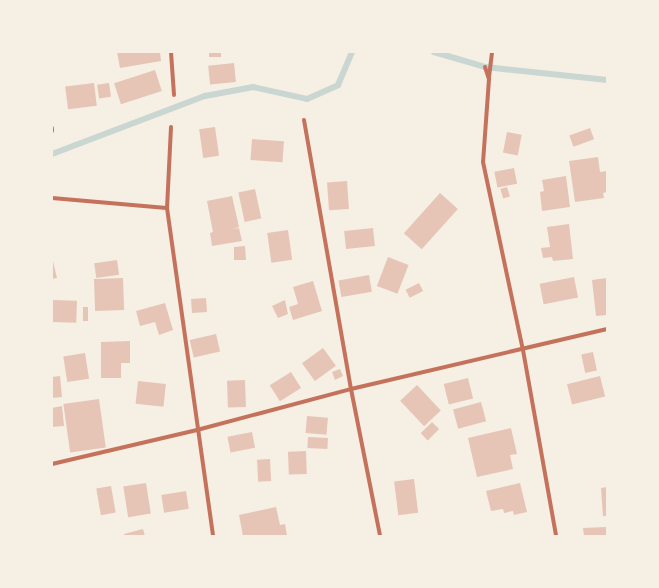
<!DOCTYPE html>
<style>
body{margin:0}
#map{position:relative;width:659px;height:588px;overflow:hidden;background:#f6efe4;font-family:Rubik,sans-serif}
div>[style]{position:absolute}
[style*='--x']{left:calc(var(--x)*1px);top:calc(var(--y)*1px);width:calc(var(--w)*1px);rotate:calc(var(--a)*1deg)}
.stream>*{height:6px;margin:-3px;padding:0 3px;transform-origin:3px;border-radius:3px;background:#c9d6d2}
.building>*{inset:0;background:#e6c5b7;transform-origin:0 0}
.minor>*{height:4px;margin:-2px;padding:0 2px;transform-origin:2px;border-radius:2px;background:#c5725c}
span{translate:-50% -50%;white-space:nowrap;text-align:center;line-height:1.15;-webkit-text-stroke:4px #f6efe4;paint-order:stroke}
.frame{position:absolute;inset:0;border:53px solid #f6efe4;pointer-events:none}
</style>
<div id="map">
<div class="stream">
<div style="--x:434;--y:52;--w:53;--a:16.4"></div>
<div style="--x:485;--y:67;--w:123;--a:6.1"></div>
<div style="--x:52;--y:154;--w:164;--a:-20.8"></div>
<div style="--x:205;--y:96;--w:49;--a:-10.6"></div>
<div style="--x:253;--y:87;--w:55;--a:12.5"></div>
<div style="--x:307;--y:99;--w:34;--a:-24"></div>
<div style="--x:338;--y:85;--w:36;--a:-67"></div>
</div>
<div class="building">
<div style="clip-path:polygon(117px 52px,160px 52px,161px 61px,120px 68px)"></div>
<div style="left:209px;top:52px;width:12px;height:5px"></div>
<div style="left:234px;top:63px;width:19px;height:26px;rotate:84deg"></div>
<div style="left:155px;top:70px;width:22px;height:43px;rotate:72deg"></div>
<div style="left:94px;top:83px;width:23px;height:29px;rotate:83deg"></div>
<div style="left:109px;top:83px;width:14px;height:12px;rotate:82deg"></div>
<div style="left:215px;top:127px;width:29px;height:16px;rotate:82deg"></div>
<div style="left:590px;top:128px;width:12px;height:22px;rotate:70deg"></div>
<div style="left:507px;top:132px;width:15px;height:21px;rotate:11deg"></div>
<div style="left:252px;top:139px;width:32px;height:21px;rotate:4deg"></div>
<div style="clip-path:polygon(598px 157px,600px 172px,607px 171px,607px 192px,603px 193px,604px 198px,575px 202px,569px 161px)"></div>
<div style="left:514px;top:168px;width:16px;height:20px;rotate:79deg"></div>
<div style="clip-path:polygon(566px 176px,570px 207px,542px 211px,540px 192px,544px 191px,542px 180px)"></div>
<div style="left:347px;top:181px;width:28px;height:20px;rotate:86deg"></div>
<div style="left:507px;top:187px;width:10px;height:7px;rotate:73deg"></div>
<div style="left:255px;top:189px;width:30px;height:17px;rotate:78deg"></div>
<div style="left:440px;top:193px;width:24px;height:54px;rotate:42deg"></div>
<div style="clip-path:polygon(232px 196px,239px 227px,233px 229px,239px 228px,242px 241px,212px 246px,210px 233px,213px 232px,207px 201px)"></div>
<div style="clip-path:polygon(569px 224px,573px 259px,553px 261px,552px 257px,543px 258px,541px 248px,550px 247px,547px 227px)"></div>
<div style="left:373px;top:228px;width:18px;height:29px;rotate:84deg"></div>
<div style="left:288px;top:230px;width:30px;height:21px;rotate:82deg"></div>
<div style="clip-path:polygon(245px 246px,246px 260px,234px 260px,234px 247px)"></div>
<div style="clip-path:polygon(52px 257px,57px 278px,52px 279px)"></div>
<div style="left:388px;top:257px;width:22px;height:31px;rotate:21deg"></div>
<div style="left:117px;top:260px;width:15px;height:23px;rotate:82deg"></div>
<div style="left:369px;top:275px;width:17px;height:31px;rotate:80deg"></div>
<div style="left:574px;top:277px;width:21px;height:35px;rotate:79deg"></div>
<div style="left:123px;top:278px;width:32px;height:29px;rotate:88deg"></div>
<div style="clip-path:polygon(607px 278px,607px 315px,596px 316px,592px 280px)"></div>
<div style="clip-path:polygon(313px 281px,322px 311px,293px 320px,289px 307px,298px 304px,293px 287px)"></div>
<div style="left:419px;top:283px;width:9px;height:15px;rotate:63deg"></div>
<div style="left:206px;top:298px;width:14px;height:15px;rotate:86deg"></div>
<div style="left:52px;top:300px;width:25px;height:22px;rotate:2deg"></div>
<div style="clip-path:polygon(285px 300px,288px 314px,278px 318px,272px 306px)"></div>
<div style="clip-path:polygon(165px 303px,173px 330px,159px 335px,155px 322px,140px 326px,136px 311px)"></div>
<div style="left:83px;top:307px;width:5px;height:14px"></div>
<div style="left:216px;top:334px;width:18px;height:27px;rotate:77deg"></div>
<div style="clip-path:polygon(130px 341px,130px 363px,121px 363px,121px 378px,101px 378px,101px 342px)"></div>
<div style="left:323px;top:348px;width:22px;height:26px;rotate:54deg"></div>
<div style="left:593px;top:352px;width:19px;height:12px;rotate:78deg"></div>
<div style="left:85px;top:353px;width:26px;height:22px;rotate:81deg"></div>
<div style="clip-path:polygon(340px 369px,343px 376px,335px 380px,332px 372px)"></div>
<div style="left:291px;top:372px;width:19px;height:25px;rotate:58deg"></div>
<div style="clip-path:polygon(60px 376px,62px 397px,52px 398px,52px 377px)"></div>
<div style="left:600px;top:376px;width:21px;height:34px;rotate:76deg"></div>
<div style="left:468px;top:378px;width:21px;height:25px;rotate:76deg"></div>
<div style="left:245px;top:380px;width:27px;height:18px;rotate:88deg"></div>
<div style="left:138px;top:381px;width:28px;height:23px;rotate:6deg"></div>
<div style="left:417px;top:385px;width:35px;height:23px;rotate:47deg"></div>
<div style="left:99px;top:399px;width:49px;height:36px;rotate:82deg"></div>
<div style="left:481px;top:402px;width:20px;height:29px;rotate:75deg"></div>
<div style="clip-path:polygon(62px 406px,64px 426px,52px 427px,52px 408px)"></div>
<div style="left:307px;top:416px;width:21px;height:17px;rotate:5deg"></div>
<div style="left:432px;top:422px;width:10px;height:16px;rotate:45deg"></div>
<div style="clip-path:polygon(511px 428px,517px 454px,510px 455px,513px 469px,477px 477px,468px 438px)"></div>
<div style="left:252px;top:432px;width:16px;height:25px;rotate:79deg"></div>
<div style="left:308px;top:437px;width:20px;height:11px;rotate:3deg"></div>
<div style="left:306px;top:451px;width:23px;height:18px;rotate:88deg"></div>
<div style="left:270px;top:459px;width:22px;height:13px;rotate:87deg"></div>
<div style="left:414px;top:479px;width:34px;height:20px;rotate:83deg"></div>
<div style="left:146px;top:483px;width:31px;height:23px;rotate:81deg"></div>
<div style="clip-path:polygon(520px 483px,527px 512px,514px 515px,513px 511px,504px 513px,503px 509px,491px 511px,486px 491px)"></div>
<div style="left:111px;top:486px;width:27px;height:15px;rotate:80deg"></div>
<div style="clip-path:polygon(607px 487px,607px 516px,603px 516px,601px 488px)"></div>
<div style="left:186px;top:491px;width:18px;height:25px;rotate:81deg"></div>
<div style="clip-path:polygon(276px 507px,280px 525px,285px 524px,287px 536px,243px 536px,239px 515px)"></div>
<div style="clip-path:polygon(607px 527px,607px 536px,584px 536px,583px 528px)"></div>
<div style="clip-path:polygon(143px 529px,145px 536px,124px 536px,124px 534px)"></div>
</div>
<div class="minor">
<div style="--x:171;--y:52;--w:43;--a:86"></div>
<div style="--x:485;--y:67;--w:13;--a:72"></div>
<div style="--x:489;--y:79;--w:83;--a:94.1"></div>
<div style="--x:483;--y:162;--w:192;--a:78"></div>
<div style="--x:523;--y:350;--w:189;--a:79.9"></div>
<div style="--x:489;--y:77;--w:25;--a:-83"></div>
<div style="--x:304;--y:120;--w:273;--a:80.1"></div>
<div style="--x:351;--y:389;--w:150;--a:78.8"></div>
<div style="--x:171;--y:127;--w:81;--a:92.8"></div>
<div style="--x:167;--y:208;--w:331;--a:82"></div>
<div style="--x:52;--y:128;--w:3;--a:90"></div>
<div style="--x:52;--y:198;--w:115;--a:5"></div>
<div style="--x:52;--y:464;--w:149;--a:-13.2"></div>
<div style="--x:197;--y:430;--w:159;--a:-14.9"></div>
<div style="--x:351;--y:389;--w:263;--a:-13.2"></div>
</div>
<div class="frame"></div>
</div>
